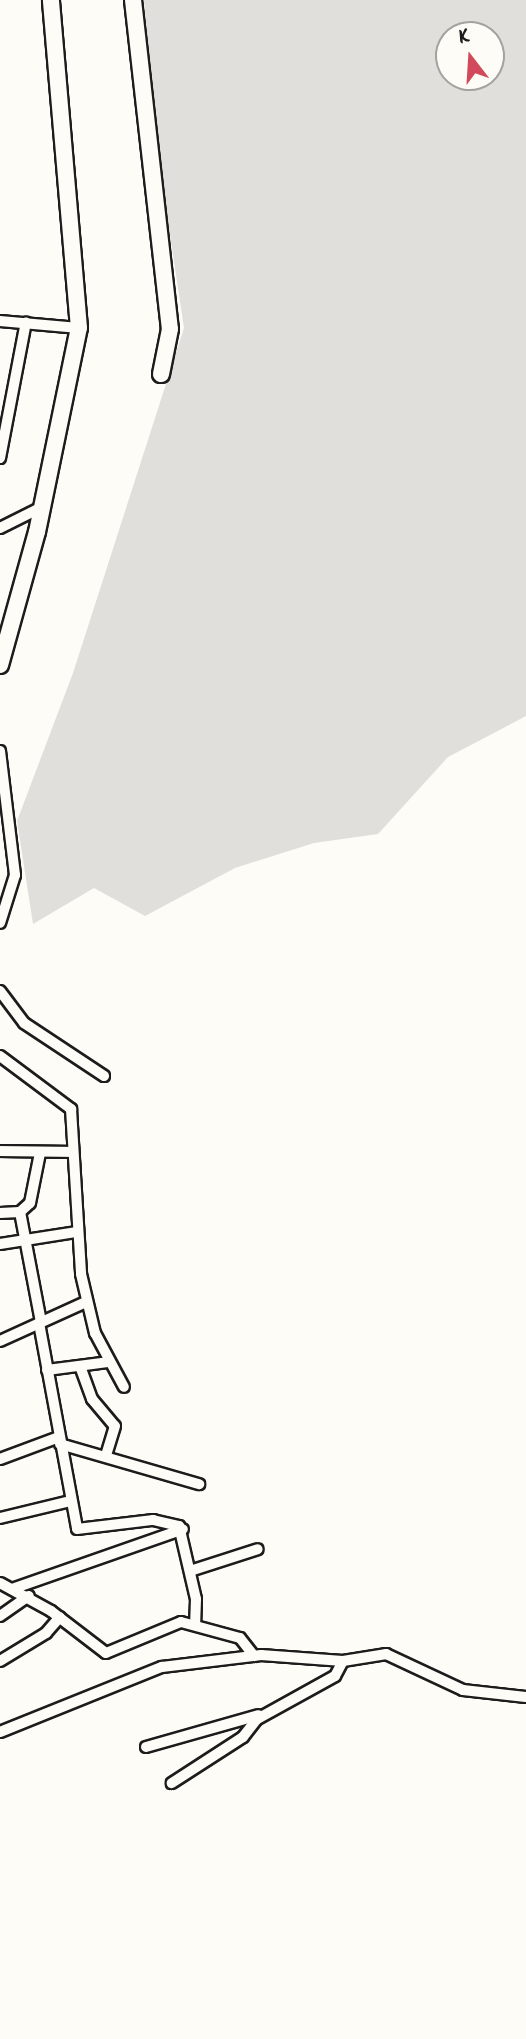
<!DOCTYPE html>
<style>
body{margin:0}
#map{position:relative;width:526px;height:2039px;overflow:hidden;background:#fdfcf7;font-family:Kalam,sans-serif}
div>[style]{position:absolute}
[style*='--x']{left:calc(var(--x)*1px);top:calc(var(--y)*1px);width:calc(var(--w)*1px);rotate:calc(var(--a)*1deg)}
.green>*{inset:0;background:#e0dfdb}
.roads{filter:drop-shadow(2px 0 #1c1c1c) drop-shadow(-2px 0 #1c1c1c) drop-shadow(0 2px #1c1c1c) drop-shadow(0 -2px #1c1c1c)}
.street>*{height:10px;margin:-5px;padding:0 5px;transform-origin:5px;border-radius:5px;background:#fdfcf7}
.secondary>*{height:16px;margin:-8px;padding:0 8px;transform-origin:8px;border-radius:8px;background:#fdfcf7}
span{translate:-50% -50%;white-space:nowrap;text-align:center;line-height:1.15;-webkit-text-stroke:6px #fdfcf7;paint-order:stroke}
.north{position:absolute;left:435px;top:21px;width:70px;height:70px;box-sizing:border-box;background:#fdfcf7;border:2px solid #a3a29f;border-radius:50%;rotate:343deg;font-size:19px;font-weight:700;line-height:28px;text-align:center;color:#1c1c1c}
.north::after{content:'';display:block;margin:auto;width:24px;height:32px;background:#d1495b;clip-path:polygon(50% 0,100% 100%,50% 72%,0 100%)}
</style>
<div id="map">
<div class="green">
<div style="clip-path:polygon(evenodd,144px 0,526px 0,526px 716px,448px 757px,378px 834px,314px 843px,235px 868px,145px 916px,94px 888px,33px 924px,17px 821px,73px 673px,184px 328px,158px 155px,144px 0,449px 35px,491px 35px,491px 77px,449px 77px,449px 35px)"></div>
</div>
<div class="roads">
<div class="street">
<div style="--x:0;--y:321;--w:79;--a:5.1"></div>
<div style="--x:0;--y:458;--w:138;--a:-79.2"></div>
<div style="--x:0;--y:528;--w:47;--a:-26.6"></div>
<div style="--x:0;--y:751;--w:125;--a:83.1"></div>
<div style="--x:15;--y:875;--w:50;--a:107.4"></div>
<div style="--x:0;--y:991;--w:40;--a:53"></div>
<div style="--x:24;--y:1023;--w:96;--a:33.5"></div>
<div style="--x:0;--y:1056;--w:89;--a:36.7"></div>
<div style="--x:71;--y:1109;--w:165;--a:86.5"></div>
<div style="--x:81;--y:1274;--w:61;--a:76.7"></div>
<div style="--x:95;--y:1333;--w:61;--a:61.8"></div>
<div style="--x:0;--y:1151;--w:73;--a:0.8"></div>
<div style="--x:20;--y:1212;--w:112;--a:79.2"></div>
<div style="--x:0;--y:1213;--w:20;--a:-3"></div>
<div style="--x:20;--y:1212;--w:13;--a:-42"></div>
<div style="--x:30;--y:1203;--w:51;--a:-78.7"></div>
<div style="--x:0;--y:1244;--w:78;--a:-8.9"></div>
<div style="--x:39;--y:1323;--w:209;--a:79.5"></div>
<div style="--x:77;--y:1529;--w:77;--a:-6.8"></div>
<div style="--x:153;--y:1520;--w:27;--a:13"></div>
<div style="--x:179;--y:1526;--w:75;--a:76.9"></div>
<div style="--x:196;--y:1599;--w:26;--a:92"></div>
<div style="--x:0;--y:1341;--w:94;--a:-24.4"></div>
<div style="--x:80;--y:1366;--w:35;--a:70"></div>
<div style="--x:92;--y:1399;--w:35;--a:50"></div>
<div style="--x:115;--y:1426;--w:31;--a:107"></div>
<div style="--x:47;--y:1370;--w:63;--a:-7.4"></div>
<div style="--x:60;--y:1444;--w:145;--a:16.1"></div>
<div style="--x:0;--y:1459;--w:63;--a:-20.4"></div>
<div style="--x:0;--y:1518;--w:73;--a:-13.5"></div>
<div style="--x:190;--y:1571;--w:71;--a:-17.9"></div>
<div style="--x:0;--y:1583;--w:58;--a:28.8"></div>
<div style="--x:51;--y:1611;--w:69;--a:37.4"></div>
<div style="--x:106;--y:1653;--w:81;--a:-22.5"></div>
<div style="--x:181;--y:1622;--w:61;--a:15.2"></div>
<div style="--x:240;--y:1638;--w:23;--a:52"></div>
<div style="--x:12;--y:1589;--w:181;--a:-19.3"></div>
<div style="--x:0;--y:1616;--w:35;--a:-35"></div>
<div style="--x:0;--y:1661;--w:54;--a:-31.3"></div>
<div style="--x:46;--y:1633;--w:21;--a:-49"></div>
<div style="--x:343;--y:1661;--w:44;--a:-9.2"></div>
<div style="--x:386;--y:1654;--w:85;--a:25.1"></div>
<div style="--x:463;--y:1690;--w:63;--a:6.3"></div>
<div style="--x:0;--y:1732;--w:175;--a:-21.9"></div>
<div style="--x:162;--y:1667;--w:100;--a:-6.9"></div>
<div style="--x:261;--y:1655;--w:82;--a:4.2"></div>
<div style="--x:343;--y:1661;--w:17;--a:118"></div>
<div style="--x:335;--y:1676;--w:89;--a:151.1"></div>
<div style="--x:257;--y:1719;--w:23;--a:128"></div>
<div style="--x:243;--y:1737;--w:85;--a:147.1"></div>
<div style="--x:146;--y:1747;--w:117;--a:-15.8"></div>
</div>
<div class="secondary">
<div style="--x:133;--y:0;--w:331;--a:83.6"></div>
<div style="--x:170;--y:329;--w:46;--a:101.3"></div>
<div style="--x:0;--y:665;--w:138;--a:-74.5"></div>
<div style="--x:37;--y:532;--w:208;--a:-78.4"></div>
<div style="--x:79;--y:328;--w:329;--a:-94.9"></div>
</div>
</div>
<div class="north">K</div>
</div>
